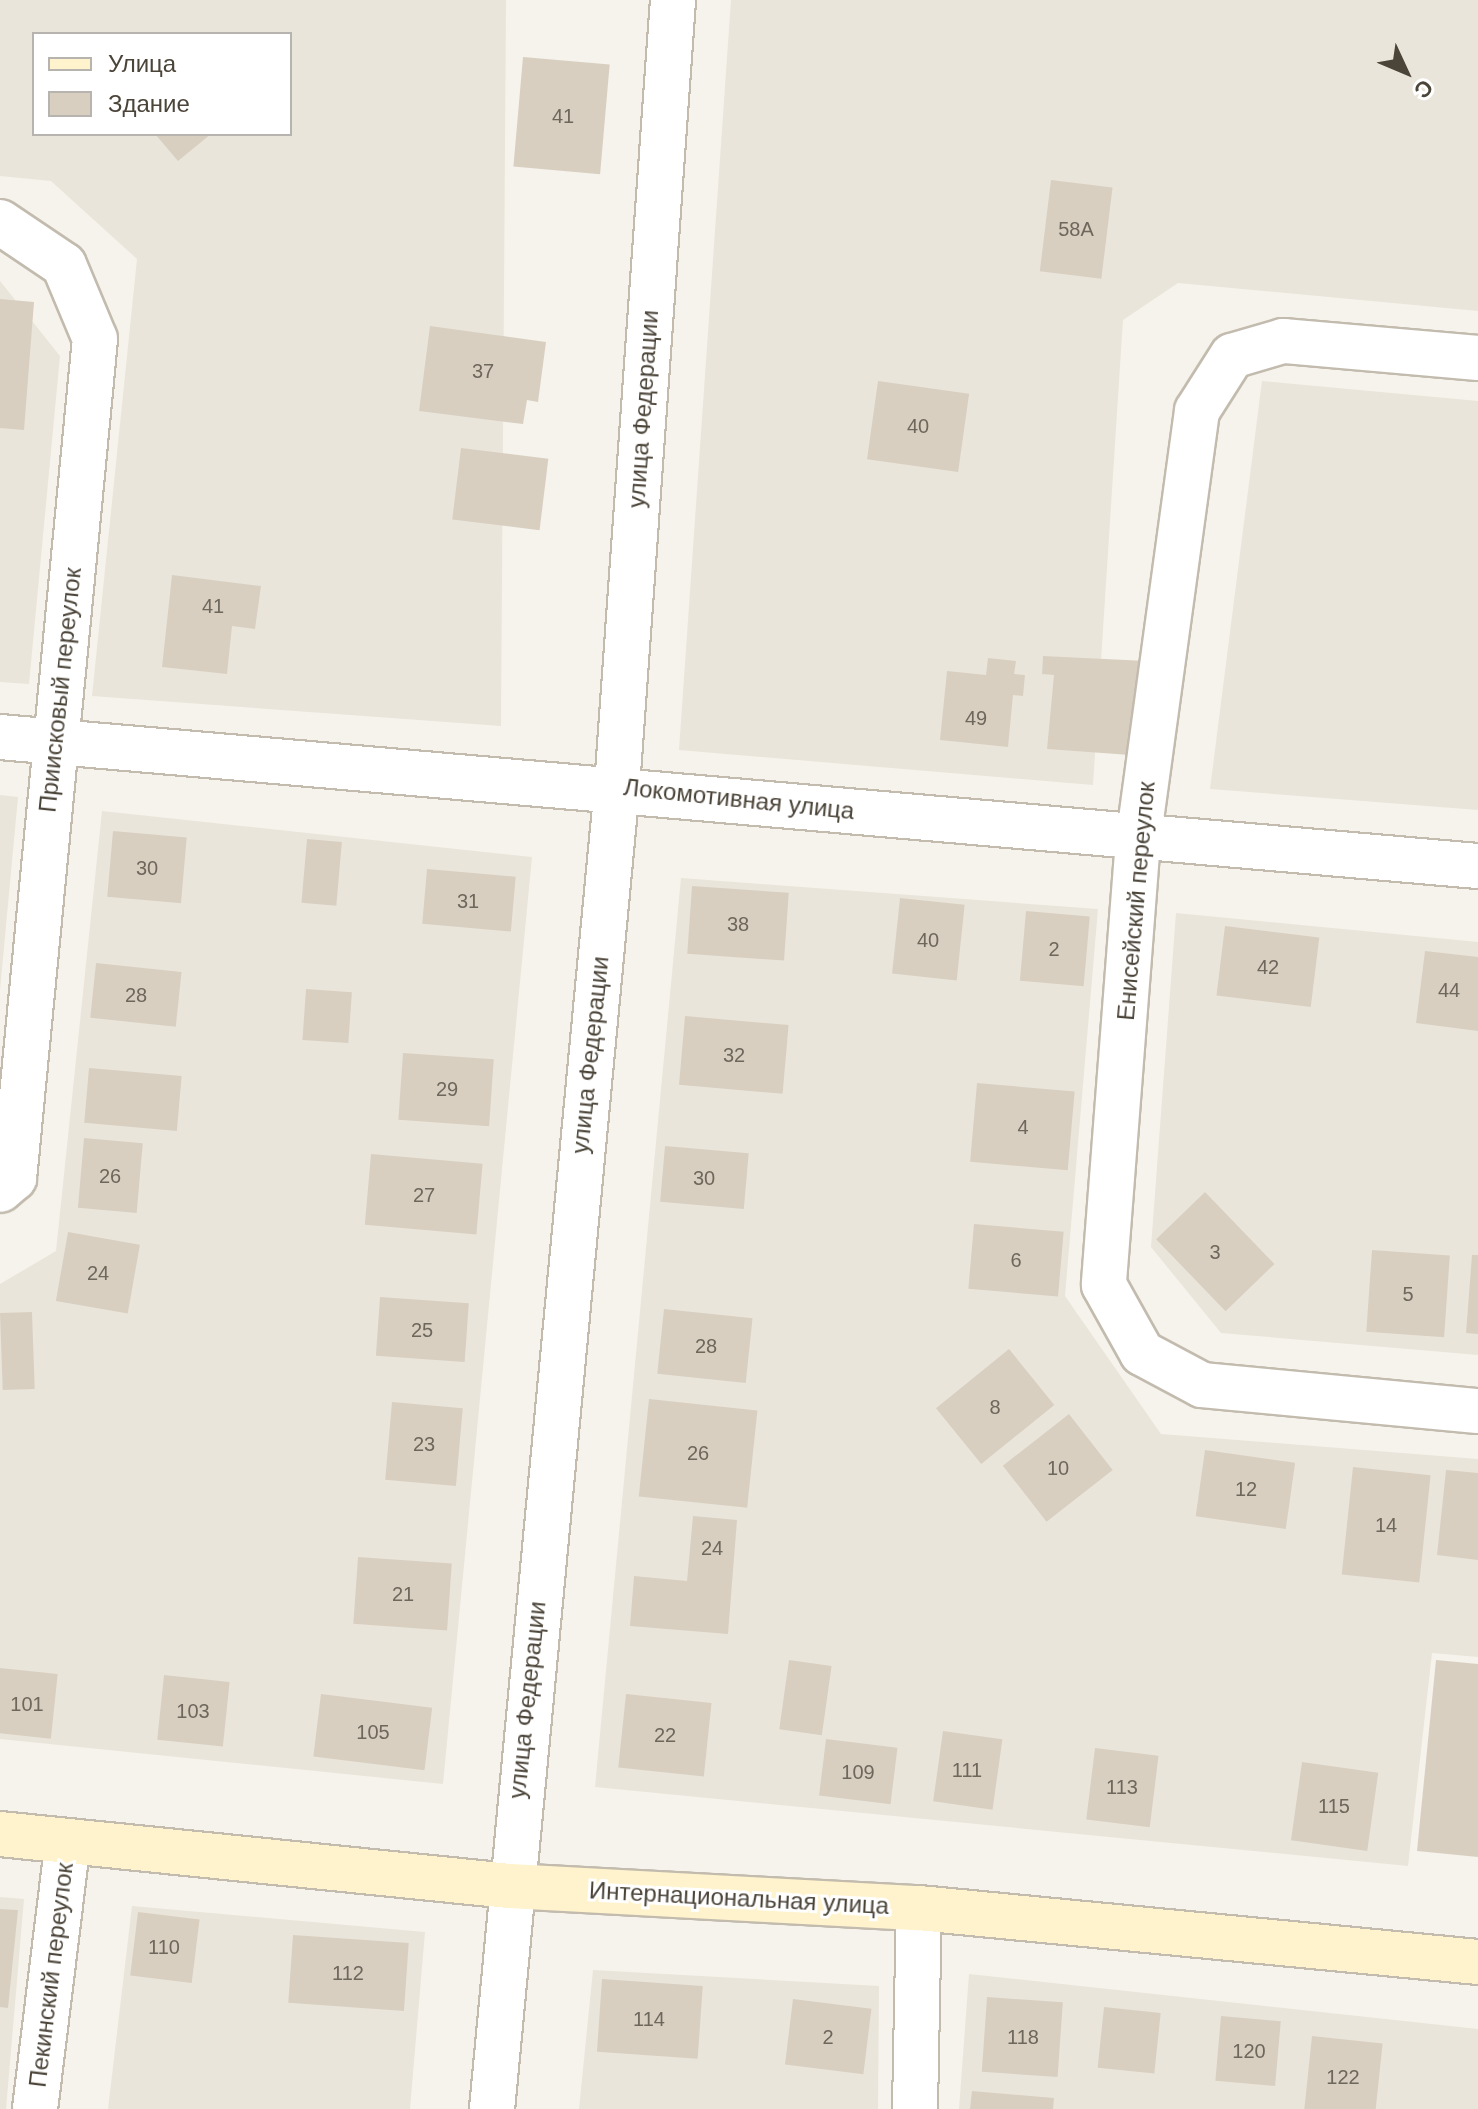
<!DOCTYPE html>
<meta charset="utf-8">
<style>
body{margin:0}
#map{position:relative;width:1478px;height:2109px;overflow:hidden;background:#f6f3ec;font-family:Helvetica,sans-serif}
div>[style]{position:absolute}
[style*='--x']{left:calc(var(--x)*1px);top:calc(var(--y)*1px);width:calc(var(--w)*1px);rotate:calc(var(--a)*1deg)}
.residential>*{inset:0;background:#eae5da}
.building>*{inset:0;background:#d8cfc1;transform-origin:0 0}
.roads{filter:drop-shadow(2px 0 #c2bbae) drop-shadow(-2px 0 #c2bbae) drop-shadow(0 2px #c2bbae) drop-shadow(0 -2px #c2bbae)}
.street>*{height:44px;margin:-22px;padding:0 22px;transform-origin:22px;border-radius:22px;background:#fff}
.secondary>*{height:44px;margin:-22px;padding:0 22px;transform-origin:22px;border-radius:22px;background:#fff3cd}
span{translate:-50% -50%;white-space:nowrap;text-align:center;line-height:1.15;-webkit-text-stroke:6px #fff;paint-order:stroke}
.number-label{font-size:20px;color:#6e675b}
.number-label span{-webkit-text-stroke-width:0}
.street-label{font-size:24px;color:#4b4439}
.legend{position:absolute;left:32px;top:32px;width:260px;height:104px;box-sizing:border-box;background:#fff;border:2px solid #b7b4b0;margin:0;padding:10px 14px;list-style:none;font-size:24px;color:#4b4439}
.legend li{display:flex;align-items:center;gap:16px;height:40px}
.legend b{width:40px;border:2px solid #b7b4b0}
.north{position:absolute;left:1366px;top:32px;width:80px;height:80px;-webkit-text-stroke:6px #fff;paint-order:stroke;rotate:134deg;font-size:22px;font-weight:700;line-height:32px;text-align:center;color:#4b4439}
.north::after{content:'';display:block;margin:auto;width:28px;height:36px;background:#4b4439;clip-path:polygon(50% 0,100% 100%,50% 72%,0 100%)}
</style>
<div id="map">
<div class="residential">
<div style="clip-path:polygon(evenodd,0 0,506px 0,501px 726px,92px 696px,137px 259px,51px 181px,0 176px,0 0,34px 34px,290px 34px,290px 134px,34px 134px,34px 34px)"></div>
<div style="clip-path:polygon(731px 0,1478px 0,1478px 311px,1178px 283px,1123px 320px,1093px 785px,679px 750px)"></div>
<div style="clip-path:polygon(0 281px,60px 356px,29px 684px,0 682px)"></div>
<div style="clip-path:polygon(1262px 381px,1478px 401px,1478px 810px,1210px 789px)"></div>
<div style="clip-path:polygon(0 795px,18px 797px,0 990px)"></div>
<div style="clip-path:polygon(102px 811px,532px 857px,443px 1784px,0 1739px,0 1284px,56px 1251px)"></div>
<div style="clip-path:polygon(681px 878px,1098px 909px,1065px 1296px,1161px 1434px,1478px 1459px,1478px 1657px,1432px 1653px,1408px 1866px,595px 1787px)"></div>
<div style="clip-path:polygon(1176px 913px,1478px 942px,1478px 1355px,1221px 1333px,1151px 1247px)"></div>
<div style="clip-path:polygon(0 1897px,24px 1899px,6px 2109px,0 2109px)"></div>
<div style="clip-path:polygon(132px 1906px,425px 1932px,410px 2109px,108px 2109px)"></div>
<div style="clip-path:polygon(593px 1970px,879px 1986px,878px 2109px,579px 2109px)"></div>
<div style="clip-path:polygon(969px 1974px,1478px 2029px,1478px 2109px,959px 2109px)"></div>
</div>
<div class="building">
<div style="left:523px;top:57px;width:87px;height:110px;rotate:5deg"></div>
<div style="clip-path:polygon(155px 134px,211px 134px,178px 161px)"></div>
<div style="left:1051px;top:180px;width:62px;height:92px;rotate:7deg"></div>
<div style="clip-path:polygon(0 299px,34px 302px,24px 430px,0 428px)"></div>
<div style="clip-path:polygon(430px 326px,546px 342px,538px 402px,527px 400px,523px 424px,419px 411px)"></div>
<div style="left:878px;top:381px;width:92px;height:79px;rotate:8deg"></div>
<div style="left:461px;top:448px;width:88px;height:72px;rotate:7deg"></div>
<div style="clip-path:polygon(172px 575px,261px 586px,255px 629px,232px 626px,227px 674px,162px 667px)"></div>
<div style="clip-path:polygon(1043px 656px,1146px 661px,1158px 757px,1047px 749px,1054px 675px,1042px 674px)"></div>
<div style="clip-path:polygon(988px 658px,1016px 661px,1014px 674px,1025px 675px,1023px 696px,1013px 695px,1008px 747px,940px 740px,947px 671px,986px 675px)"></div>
<div style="left:113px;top:831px;width:74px;height:66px;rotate:5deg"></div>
<div style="left:307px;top:839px;width:35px;height:64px;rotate:5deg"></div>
<div style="left:427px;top:869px;width:89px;height:55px;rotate:5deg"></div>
<div style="left:692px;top:886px;width:97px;height:68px;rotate:4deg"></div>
<div style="left:900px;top:898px;width:65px;height:76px;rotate:6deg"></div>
<div style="left:1026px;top:911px;width:64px;height:70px;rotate:5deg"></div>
<div style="left:1225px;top:926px;width:95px;height:70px;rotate:7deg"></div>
<div style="clip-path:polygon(1425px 951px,1478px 957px,1478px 1031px,1416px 1023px)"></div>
<div style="left:96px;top:963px;width:86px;height:55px;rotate:6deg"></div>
<div style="left:306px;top:989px;width:46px;height:51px;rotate:4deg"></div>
<div style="left:685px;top:1016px;width:104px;height:69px;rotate:5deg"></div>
<div style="left:403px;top:1053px;width:91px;height:67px;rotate:4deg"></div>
<div style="left:89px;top:1068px;width:93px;height:55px;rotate:5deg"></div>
<div style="left:977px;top:1083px;width:98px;height:79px;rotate:5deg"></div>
<div style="left:84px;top:1138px;width:59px;height:70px;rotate:5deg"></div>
<div style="left:665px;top:1146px;width:84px;height:56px;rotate:5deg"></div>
<div style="left:371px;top:1154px;width:112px;height:71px;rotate:5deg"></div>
<div style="left:1205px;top:1192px;width:100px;height:68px;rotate:46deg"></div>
<div style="left:974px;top:1224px;width:90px;height:65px;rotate:5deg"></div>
<div style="left:68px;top:1232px;width:73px;height:70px;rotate:10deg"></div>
<div style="left:1372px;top:1250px;width:78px;height:82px;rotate:4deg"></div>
<div style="clip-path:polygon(1472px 1255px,1478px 1255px,1478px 1334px,1466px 1333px)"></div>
<div style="left:380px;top:1297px;width:89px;height:59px;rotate:4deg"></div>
<div style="left:664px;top:1309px;width:89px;height:65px;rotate:6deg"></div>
<div style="left:32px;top:1312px;width:77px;height:32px;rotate:88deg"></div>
<div style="left:1009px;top:1349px;width:72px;height:94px;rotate:51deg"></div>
<div style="left:649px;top:1399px;width:109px;height:98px;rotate:6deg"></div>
<div style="left:392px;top:1402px;width:71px;height:78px;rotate:5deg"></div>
<div style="left:1069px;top:1414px;width:71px;height:84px;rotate:52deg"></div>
<div style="left:1205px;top:1450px;width:91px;height:67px;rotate:8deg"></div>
<div style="left:1353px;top:1467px;width:78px;height:108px;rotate:6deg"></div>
<div style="clip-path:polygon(1446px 1470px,1478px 1473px,1478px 1560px,1437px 1555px)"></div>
<div style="clip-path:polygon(693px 1516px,737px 1520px,728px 1634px,630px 1626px,634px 1576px,687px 1581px)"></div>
<div style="left:358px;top:1557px;width:94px;height:67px;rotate:4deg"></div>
<div style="left:789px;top:1660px;width:43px;height:70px;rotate:8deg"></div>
<div style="clip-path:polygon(1436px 1660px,1478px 1664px,1478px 1857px,1417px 1851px)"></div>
<div style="left:0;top:1668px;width:58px;height:65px;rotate:6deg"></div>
<div style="left:164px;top:1675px;width:66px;height:65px;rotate:6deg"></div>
<div style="left:321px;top:1694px;width:112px;height:63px;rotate:7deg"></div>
<div style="left:626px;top:1694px;width:86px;height:74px;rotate:6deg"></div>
<div style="left:943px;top:1731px;width:60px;height:71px;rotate:8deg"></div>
<div style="left:826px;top:1739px;width:72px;height:57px;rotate:7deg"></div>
<div style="left:1095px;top:1748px;width:64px;height:72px;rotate:7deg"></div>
<div style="left:1302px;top:1762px;width:77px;height:79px;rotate:8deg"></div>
<div style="clip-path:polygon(0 1909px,18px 1910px,8px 2008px,0 2007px)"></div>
<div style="left:138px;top:1912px;width:62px;height:64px;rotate:7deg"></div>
<div style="left:293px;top:1935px;width:116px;height:68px;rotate:4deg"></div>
<div style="left:602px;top:1979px;width:101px;height:73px;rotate:4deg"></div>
<div style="left:987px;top:1997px;width:76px;height:75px;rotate:4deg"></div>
<div style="left:793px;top:1999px;width:79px;height:66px;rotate:7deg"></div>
<div style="left:1104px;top:2007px;width:57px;height:61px;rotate:6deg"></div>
<div style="left:1221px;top:2016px;width:60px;height:65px;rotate:5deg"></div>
<div style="left:1312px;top:2036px;width:71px;height:74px;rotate:6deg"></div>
<div style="clip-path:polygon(972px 2091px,1054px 2098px,1053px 2109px,970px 2109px)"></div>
</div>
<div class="roads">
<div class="street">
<div style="--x:0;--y:222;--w:77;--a:33.9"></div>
<div style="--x:64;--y:265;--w:80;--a:67.3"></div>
<div style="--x:95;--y:339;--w:843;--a:95.51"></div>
<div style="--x:14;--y:1178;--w:18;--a:139"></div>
<div style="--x:1478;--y:358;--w:196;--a:-175"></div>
<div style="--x:1283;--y:341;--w:53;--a:163.6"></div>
<div style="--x:1232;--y:356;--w:65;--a:122.5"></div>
<div style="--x:1197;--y:411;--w:433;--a:97.8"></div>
<div style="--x:1138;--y:840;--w:446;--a:94.4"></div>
<div style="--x:1104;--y:1285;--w:78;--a:60.8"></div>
<div style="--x:1142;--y:1353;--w:68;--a:28.1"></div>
<div style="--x:1202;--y:1385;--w:277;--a:5.4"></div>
<div style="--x:0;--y:737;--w:1484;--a:4.99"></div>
<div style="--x:35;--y:2109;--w:270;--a:-83"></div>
<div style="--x:492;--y:2109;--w:1328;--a:-84.6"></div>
<div style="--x:617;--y:787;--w:789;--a:-85.93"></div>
<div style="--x:915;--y:2109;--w:201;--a:-88.9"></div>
</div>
<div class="secondary">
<div style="--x:0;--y:1834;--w:512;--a:5.83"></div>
<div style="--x:509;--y:1886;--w:411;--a:3.1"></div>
<div style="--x:919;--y:1908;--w:562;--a:5.52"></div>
</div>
</div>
<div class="number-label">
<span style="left:563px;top:116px">41</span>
<span style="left:1076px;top:229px">58А</span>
<span style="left:483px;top:371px">37</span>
<span style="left:918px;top:426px">40</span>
<span style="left:213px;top:606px">41</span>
<span style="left:976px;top:718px">49</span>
<span style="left:147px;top:868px">30</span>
<span style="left:468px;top:901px">31</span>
<span style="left:738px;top:924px">38</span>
<span style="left:928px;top:940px">40</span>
<span style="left:1054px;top:949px">2</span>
<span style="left:1268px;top:967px">42</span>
<span style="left:1449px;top:990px">44</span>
<span style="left:136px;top:995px">28</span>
<span style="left:734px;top:1055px">32</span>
<span style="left:447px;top:1089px">29</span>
<span style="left:1023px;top:1127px">4</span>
<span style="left:110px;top:1176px">26</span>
<span style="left:704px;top:1178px">30</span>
<span style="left:424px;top:1195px">27</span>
<span style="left:1215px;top:1252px">3</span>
<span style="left:1016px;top:1260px">6</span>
<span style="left:98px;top:1273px">24</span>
<span style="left:1408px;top:1294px">5</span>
<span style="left:422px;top:1330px">25</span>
<span style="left:706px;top:1346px">28</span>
<span style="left:995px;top:1407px">8</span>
<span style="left:424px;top:1444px">23</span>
<span style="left:698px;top:1453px">26</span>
<span style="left:1058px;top:1468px">10</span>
<span style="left:1246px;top:1489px">12</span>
<span style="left:1386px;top:1525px">14</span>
<span style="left:712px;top:1548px">24</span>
<span style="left:403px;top:1594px">21</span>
<span style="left:27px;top:1704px">101</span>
<span style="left:193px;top:1711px">103</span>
<span style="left:373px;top:1732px">105</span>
<span style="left:665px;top:1735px">22</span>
<span style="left:967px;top:1770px">111</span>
<span style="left:858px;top:1772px">109</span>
<span style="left:1122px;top:1787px">113</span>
<span style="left:1334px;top:1806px">115</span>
<span style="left:164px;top:1947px">110</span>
<span style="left:348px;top:1973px">112</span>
<span style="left:649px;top:2019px">114</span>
<span style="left:828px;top:2037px">2</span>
<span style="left:1023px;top:2037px">118</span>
<span style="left:1249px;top:2051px">120</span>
<span style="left:1343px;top:2077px">122</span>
</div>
<div class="street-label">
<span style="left:643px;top:409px;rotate:-86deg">улица Федерации</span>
<span style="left:60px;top:690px;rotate:-84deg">Приисковый переулок</span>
<span style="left:739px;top:799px;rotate:6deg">Локомотивная улица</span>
<span style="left:1136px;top:901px;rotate:-85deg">Енисейский переулок</span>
<span style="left:590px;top:1055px;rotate:-84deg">улица Федерации</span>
<span style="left:527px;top:1700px;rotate:-84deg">улица Федерации</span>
<span style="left:739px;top:1898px;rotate:3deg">Интернациональная улица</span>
<span style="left:51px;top:1975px;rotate:-83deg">Пекинский переулок</span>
</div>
<ul class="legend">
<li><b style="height:10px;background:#fff3cd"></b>Улица</li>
<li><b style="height:22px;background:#d8cfc1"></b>Здание</li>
</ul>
<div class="north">С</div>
</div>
